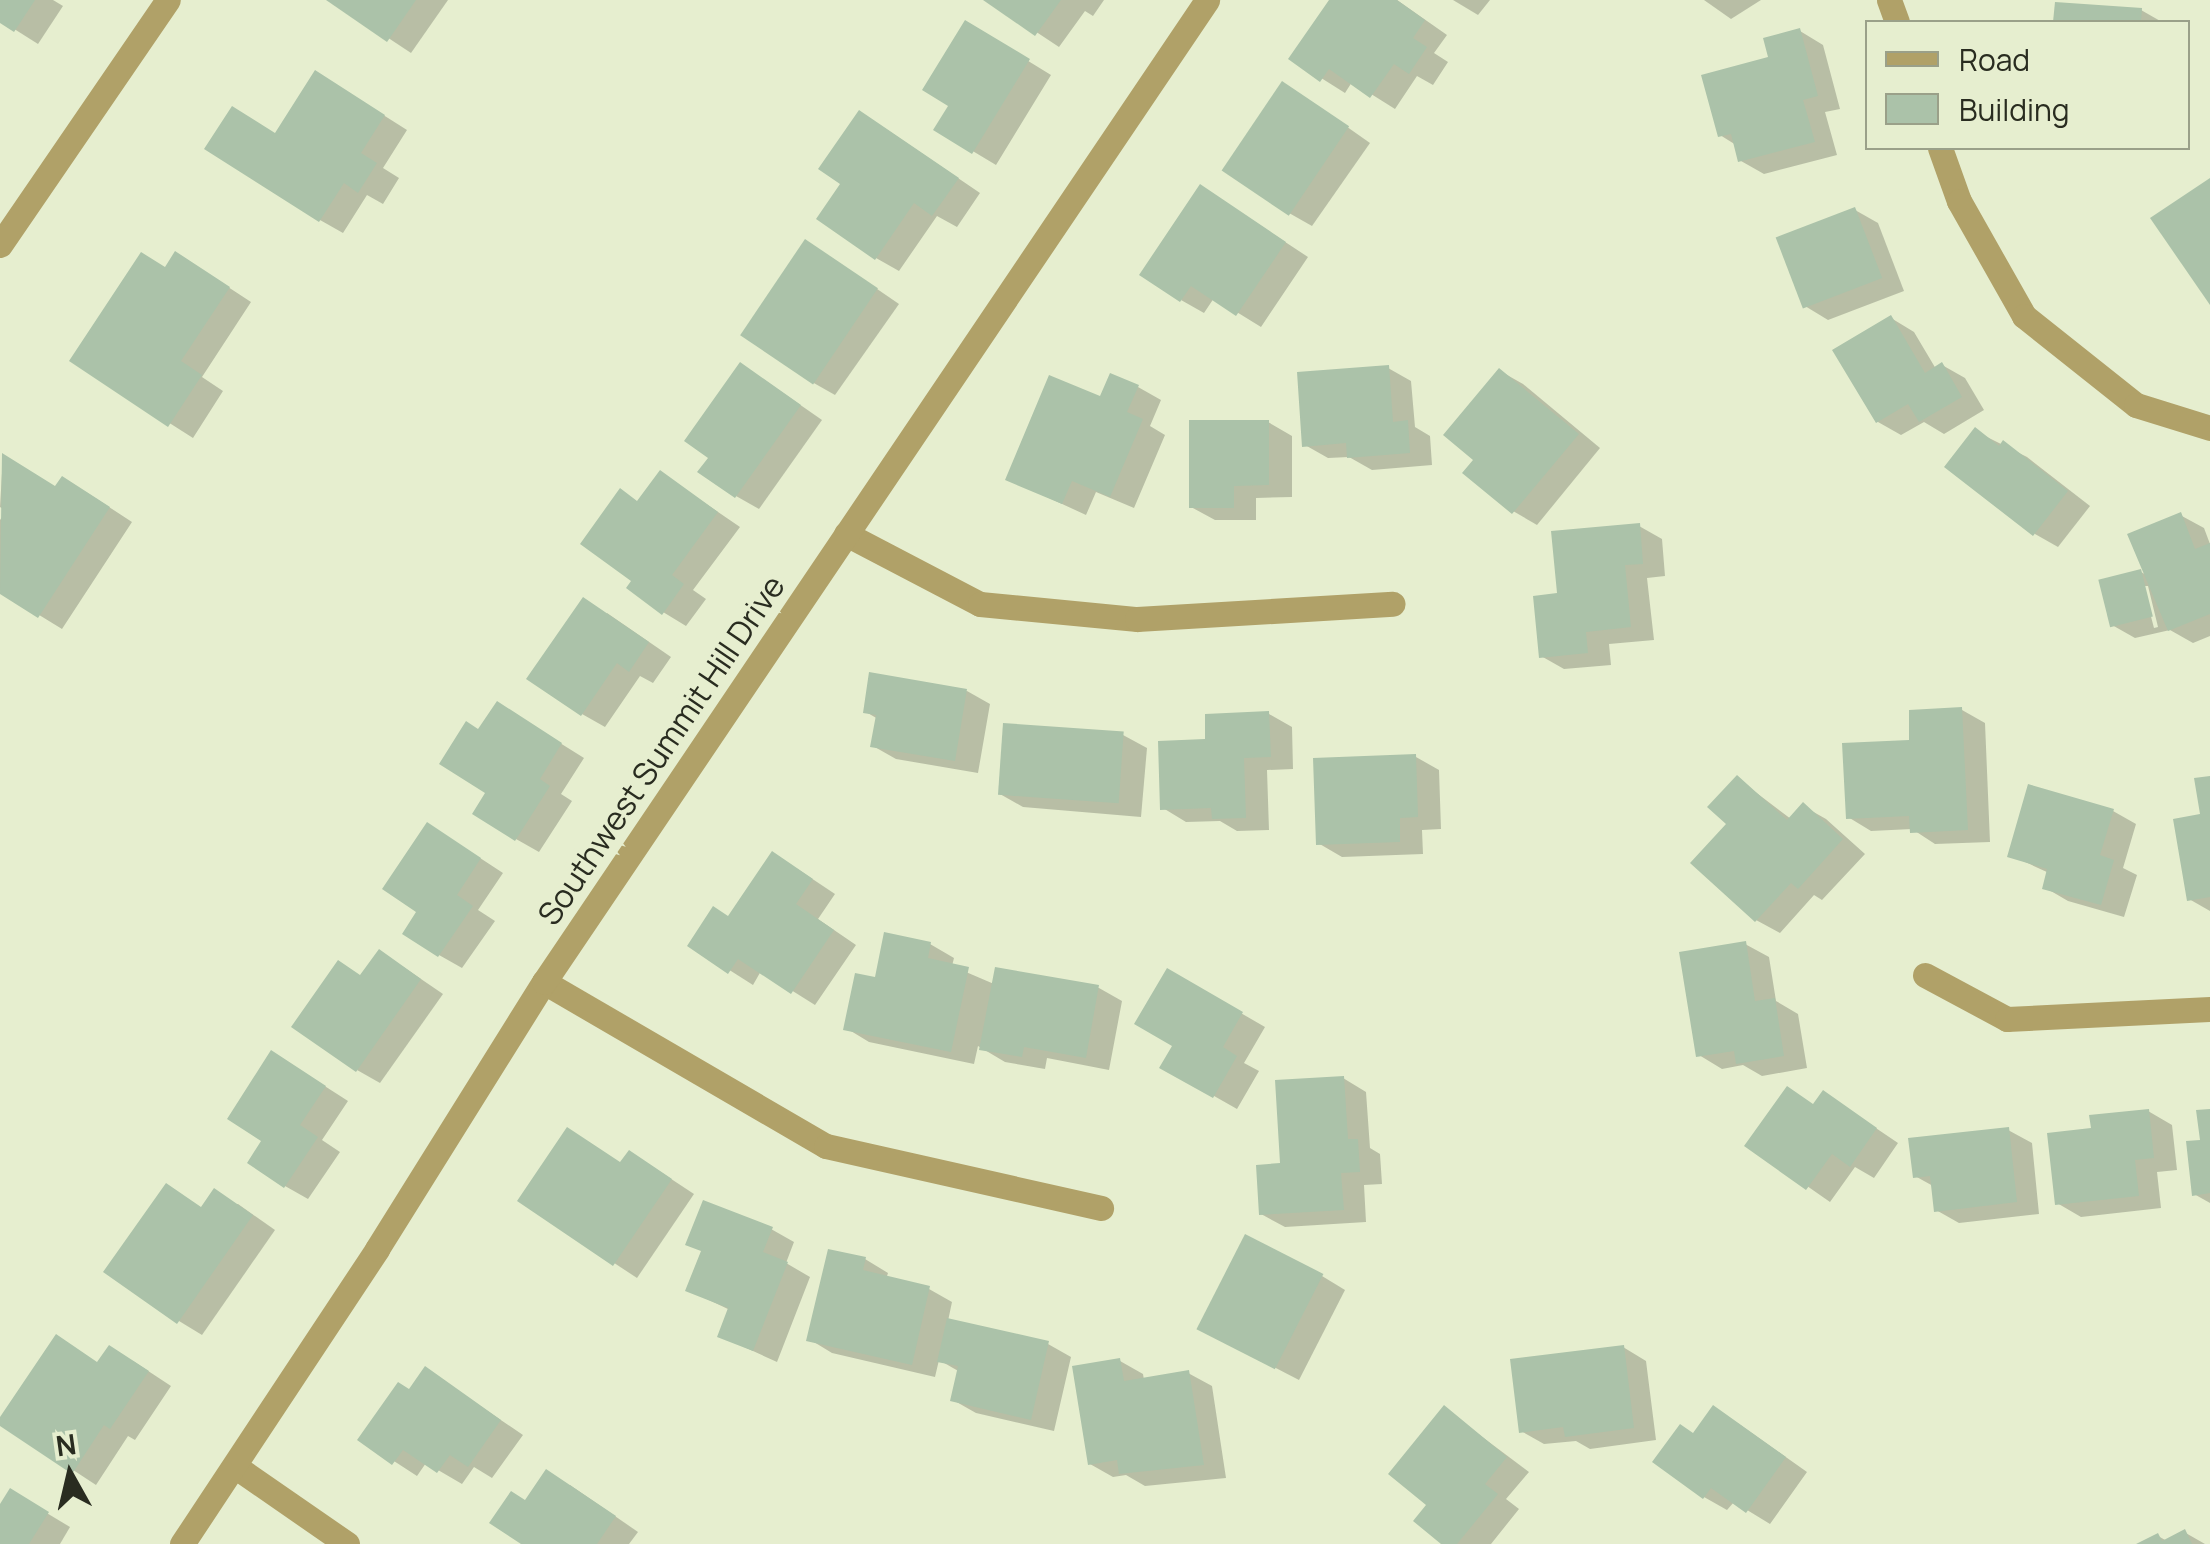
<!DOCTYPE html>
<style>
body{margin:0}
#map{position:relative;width:2210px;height:1544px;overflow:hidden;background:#e6eecf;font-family:Manrope,sans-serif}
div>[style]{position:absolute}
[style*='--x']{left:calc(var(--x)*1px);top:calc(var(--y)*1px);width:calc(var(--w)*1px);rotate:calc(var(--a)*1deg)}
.shadow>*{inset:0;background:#0003}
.building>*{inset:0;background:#abc2a9;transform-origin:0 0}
.street>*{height:25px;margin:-12.5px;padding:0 12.5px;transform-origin:12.5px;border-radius:12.5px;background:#b0a168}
span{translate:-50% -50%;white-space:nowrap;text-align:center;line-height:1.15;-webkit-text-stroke:10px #e6eecf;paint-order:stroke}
.street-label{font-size:32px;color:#292c20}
.legend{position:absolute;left:1865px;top:20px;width:325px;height:130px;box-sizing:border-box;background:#e6eecf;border:2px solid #9aa089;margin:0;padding:12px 18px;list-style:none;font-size:30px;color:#292c20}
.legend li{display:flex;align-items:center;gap:20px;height:50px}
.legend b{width:50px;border:2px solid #9aa089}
.north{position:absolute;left:20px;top:1424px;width:100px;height:100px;-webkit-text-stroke:8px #e6eecf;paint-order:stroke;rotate:352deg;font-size:28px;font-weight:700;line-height:40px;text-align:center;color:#292c20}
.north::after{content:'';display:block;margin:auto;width:35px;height:45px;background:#292c20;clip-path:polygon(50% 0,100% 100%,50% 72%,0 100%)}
</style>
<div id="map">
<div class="shadow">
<div style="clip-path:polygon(0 0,53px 0,63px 6px,38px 44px,0 20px)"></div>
<div style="clip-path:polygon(331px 0,448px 0,411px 53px)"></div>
<div style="clip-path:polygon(988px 0,1104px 0,1093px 16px,1085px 11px,1059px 47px)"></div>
<div style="clip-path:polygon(1332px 0,1397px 0,1447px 35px,1434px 53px,1448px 62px,1433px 85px,1417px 76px,1395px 109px,1352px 82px,1345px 93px,1291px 59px)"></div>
<div style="clip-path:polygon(1453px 0,1490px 0,1478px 15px)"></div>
<div style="clip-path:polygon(1704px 0,1761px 0,1731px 19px)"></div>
<div style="clip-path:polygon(2057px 4px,2141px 10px,2162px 22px,2056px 22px)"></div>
<div style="clip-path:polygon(966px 23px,1051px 75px,996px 165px,936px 129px,951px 105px)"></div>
<div style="clip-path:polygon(1800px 31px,1823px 45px,1840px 109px,1825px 112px,1837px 155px,1764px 174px,1741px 161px,1736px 145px,1720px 135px,1771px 59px)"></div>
<div style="clip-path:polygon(339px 87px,407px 130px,383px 168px,399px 178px,383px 204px,367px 195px,343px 233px,320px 220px,277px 136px)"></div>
<div style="clip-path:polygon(1306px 98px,1370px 143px,1312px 226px,1289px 213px)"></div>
<div style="clip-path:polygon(883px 127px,980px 193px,957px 227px,937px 216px,899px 271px,876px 258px)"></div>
<div style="clip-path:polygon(1223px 201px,1308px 257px,1261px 327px,1214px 298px,1204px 313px,1181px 300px)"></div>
<div style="clip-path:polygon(1855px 210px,1878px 223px,1904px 291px,1828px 320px,1805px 306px)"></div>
<div style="clip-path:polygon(829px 256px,899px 304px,835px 395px,812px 382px)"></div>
<div style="clip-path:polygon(199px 268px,251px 302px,202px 377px,223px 391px,193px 438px,72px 361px,166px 269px)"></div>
<div style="clip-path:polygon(1891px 318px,1914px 332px,1936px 369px,1942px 365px,1965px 378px,1984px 410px,1944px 434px,1924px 422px,1901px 435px,1878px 422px)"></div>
<div style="clip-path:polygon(1388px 368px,1411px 381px,1415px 427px,1430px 436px,1432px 465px,1372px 470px,1349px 457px,1328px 458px,1305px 445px)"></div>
<div style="clip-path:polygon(1500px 371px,1523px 384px,1600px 448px,1537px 525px,1513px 511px,1477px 460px)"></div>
<div style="clip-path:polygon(763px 379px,822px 420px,759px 509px,736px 496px)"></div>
<div style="clip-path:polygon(1138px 387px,1161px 400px,1150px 426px,1165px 435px,1134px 508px,1096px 492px,1086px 515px,1008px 479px,1101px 399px)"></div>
<div style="clip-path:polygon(1268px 422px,1292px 436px,1292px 497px,1256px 498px,1256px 520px,1215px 520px,1191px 507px)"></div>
<div style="clip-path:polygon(1975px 431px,2027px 457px,2090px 506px,2058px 547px,2035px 534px)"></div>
<div style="clip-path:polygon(3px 456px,57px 489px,86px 492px,132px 522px,62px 629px,0 591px,0 520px,6px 511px,0 507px)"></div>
<div style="clip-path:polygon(661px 473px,740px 527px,693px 590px,706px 599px,686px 626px,663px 612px,634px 580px,639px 502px)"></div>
<div style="clip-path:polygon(evenodd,2180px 515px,2204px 528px,2210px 544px,2210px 636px,2193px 643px,2170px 630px,2135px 638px,2112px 625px,2141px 572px,2148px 576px,2180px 515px,2143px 586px,2148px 586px,2158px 627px,2154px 628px,2143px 586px)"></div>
<div style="clip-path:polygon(1639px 526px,1662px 539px,1665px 576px,1647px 578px,1654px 640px,1609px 644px,1611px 665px,1564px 669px,1541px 656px,1560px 596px)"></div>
<div style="clip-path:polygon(607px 613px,671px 657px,653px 683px,640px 676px,605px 727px,582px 714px)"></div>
<div style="clip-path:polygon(967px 691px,990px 704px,978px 773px,896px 759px,873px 746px,878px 719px,866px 712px)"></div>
<div style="clip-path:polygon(1962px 710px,1985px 723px,1990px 842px,1935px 844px,1912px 829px,1871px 831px,1848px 817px,1912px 742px)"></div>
<div style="clip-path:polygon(1269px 714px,1292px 727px,1293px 769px,1267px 770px,1269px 830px,1237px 831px,1220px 821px,1186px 822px,1163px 808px,1208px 742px)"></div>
<div style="clip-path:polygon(520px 718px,584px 758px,561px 794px,572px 801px,539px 852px,516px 839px,489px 792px,479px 732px)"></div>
<div style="clip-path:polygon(1123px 735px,1147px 748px,1141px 817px,1023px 807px,1000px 794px)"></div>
<div style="clip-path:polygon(1416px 757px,1439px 770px,1441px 829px,1422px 830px,1423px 854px,1342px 857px,1318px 843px)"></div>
<div style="clip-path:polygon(1737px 778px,1791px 819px,1803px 806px,1826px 819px,1865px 854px,1822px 900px,1814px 895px,1780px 933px,1756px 920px,1729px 824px)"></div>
<div style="clip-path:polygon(2210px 778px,2210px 911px,2189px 899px)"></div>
<div style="clip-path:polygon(2113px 811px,2136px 824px,2123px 868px,2137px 875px,2124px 917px,2068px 901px,2044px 887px,2049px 873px,2010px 855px)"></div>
<div style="clip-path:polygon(451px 839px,503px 873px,478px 910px,495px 921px,462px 968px,439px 955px,420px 911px)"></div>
<div style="clip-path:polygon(796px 868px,835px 894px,818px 919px,856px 945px,815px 1005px,761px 971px,753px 985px,690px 945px)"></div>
<div style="clip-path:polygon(930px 944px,954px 958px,952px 966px,994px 984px,997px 969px,1099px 988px,1122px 1001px,1109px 1070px,1047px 1058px,1045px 1069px,1005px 1062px,978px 1046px,974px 1064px,869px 1042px,846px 1028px,877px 980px)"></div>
<div style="clip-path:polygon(1745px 944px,1769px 957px,1776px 1001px,1798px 1014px,1807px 1068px,1762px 1076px,1743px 1065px,1722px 1069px,1699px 1055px)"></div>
<div style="clip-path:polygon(402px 966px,443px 994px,380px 1083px,357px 1070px)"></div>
<div style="clip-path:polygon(1168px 971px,1265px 1027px,1244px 1063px,1259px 1071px,1237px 1109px,1163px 1067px,1175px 1045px)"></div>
<div style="clip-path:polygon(295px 1067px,348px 1101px,322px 1140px,340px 1152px,308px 1199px,285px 1186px,265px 1141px)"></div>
<div style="clip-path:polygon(1343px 1078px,1366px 1092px,1370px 1148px,1380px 1154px,1382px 1184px,1364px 1185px,1366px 1222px,1285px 1227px,1261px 1214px,1283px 1166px)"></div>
<div style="clip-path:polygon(1824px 1093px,1898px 1143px,1874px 1178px,1855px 1167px,1830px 1202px,1748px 1145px,1815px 1105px)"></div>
<div style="clip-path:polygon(2148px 1111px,2172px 1125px,2177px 1170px,2157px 1172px,2161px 1208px,2081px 1217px,2057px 1203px,2094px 1131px)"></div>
<div style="clip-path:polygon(2210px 1111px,2210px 1203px,2194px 1194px)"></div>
<div style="clip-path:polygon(2008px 1130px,2032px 1143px,2039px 1214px,1959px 1223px,1936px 1210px,1933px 1186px,1915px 1176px)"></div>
<div style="clip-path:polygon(622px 1164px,653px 1167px,694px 1194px,637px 1278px,520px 1201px)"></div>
<div style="clip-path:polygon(238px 1204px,275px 1230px,202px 1335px,179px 1321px,203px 1209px)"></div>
<div style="clip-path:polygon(771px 1229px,794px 1242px,786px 1263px,810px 1277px,777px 1362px,720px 1336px,730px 1310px,688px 1290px)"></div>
<div style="clip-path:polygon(865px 1259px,888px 1273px,886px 1279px,929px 1289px,952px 1302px,948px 1321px,1048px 1344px,1071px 1357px,1054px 1431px,976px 1413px,953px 1400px,960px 1372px,939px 1360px,935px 1377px,832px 1353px,809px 1339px)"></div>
<div style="clip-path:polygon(1322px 1276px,1345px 1290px,1299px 1380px,1220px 1339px)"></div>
<div style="clip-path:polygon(1623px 1347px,1646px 1361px,1656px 1440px,1590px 1449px,1576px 1441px,1544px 1444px,1521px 1431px)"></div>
<div style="clip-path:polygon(133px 1361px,171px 1386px,135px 1440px,128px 1436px,96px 1485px,0 1422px,99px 1364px)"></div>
<div style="clip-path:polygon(1120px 1361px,1143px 1374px,1144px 1380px,1188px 1373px,1212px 1386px,1226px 1478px,1145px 1486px,1126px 1475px,1113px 1477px,1090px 1464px)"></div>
<div style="clip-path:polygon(426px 1369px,523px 1435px,492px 1478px,474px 1467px,462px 1484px,426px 1463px,417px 1476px,360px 1439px,410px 1392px)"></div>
<div style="clip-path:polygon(1445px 1409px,1529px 1472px,1506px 1499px,1519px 1509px,1491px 1544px,1445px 1544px,1430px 1505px)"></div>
<div style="clip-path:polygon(1736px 1422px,1807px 1472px,1770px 1524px,1734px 1502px,1727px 1510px,1704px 1497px,1694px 1435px)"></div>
<div style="clip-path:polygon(570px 1485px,638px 1532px,629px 1544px,525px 1544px)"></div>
<div style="clip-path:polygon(10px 1491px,70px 1527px,60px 1544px,0 1544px,0 1508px)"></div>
<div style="clip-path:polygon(2184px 1532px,2205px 1544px,2142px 1544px,2158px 1536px,2167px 1541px)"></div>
</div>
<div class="building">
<div style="clip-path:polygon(0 0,35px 0,14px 32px,0 23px)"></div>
<div style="clip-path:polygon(326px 0,416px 0,387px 42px)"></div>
<div style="clip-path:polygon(983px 0,1061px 0,1035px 36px)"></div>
<div style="clip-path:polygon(1329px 0,1397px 0,1425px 20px,1413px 38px,1427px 47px,1409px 74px,1394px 64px,1370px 98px,1329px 69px,1320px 82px,1288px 59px)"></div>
<div style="clip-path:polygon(2055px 2px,2142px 8px,2141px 22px,2053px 22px)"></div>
<div style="clip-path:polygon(965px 20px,1030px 59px,972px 154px,933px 130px,948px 106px,922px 90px)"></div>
<div style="clip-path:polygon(1800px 28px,1818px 96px,1803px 100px,1815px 142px,1738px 162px,1731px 134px,1718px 137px,1701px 75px,1768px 57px,1763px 38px)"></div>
<div style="clip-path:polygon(315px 70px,385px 115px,361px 153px,377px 163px,358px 193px,344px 183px,319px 222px,204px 149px,232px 106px,275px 133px)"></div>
<div style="left:1282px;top:81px;width:81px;height:108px;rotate:34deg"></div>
<div style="clip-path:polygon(859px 110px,959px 178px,932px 216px,914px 203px,875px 260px,816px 219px,840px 184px,818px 169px)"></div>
<div style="clip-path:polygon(2210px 178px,2210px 305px,2150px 218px)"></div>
<div style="clip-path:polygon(1200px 184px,1286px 242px,1236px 316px,1191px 286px,1180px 302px,1139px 275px)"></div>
<div style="left:1855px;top:207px;width:76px;height:85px;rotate:69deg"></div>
<div style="left:805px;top:239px;width:88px;height:116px;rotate:34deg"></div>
<div style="clip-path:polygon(175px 251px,230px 287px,181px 361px,202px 375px,168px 427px,69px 361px,141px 252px,165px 267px)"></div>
<div style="clip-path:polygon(1891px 315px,1925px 373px,1942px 362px,1962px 397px,1919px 422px,1908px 404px,1876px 423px,1832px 350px)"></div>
<div style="clip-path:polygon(740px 362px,801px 405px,735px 498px,697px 472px,708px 458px,684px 441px)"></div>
<div style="clip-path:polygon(1389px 365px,1393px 422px,1408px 420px,1410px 453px,1347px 458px,1346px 443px,1302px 447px,1297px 372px)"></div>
<div style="clip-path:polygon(1499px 368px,1579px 434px,1512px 514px,1462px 473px,1473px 460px,1443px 435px)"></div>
<div style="clip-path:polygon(1110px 373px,1139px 385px,1127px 412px,1143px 419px,1110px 497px,1072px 481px,1062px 504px,1005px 480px,1049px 375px,1100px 396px)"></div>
<div style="clip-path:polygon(1189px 420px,1269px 420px,1269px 485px,1234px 486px,1234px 508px,1189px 508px)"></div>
<div style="clip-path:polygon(1975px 427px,1999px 446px,2003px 440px,2068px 491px,2033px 536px,1944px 467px)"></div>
<div style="clip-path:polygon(2px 453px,55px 486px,62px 476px,110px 507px,38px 618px,0 594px)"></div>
<div style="clip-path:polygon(660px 470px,718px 512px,672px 575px,684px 584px,662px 615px,626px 588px,631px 581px,580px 544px,620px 488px,637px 501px)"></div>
<div style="clip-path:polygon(2181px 512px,2195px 549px,2210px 543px,2210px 614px,2168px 631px,2127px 534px)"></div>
<div style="clip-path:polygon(1640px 523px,1643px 564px,1625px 565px,1631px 627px,1586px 632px,1588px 653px,1539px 658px,1533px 596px,1557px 593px,1551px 531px)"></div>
<div style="left:2141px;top:569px;width:49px;height:44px;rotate:76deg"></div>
<div style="clip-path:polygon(583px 597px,649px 642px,629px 672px,617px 663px,581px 716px,526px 679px)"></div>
<div style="clip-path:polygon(869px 672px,967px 689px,955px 761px,870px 747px,876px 715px,863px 713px)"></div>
<div style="clip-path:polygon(497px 701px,562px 743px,540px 779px,550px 786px,515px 841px,472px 814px,485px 793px,439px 764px,466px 721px,478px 729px)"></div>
<div style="clip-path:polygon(1962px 707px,1968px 830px,1910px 833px,1909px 816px,1846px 819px,1842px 743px,1909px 740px,1909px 710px)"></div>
<div style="clip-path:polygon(1269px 711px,1271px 757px,1244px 758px,1246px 818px,1212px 819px,1211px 808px,1160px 810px,1158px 741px,1205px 739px,1205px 714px)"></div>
<div style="left:1003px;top:723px;width:121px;height:72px;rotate:4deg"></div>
<div style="clip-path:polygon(1416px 754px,1418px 817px,1400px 818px,1400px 842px,1316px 845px,1313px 758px)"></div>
<div style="clip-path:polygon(1737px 775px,1787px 820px,1803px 802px,1843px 839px,1798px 889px,1791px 883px,1755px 922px,1690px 863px,1726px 824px,1707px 807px)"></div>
<div style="clip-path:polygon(2210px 776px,2210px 897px,2187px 901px,2173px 819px,2200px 814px,2194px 778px)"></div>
<div style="clip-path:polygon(2028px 784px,2114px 809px,2100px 855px,2114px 860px,2101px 905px,2042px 889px,2047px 869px,2007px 857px)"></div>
<div style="clip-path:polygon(427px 822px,481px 858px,457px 895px,473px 906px,438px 957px,402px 934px,416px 912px,382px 889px)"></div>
<div style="clip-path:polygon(772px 851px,813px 879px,796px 904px,834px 930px,791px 994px,738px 959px,728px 974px,687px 946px,713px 906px,728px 916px)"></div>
<div style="clip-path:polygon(884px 932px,931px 942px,928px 958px,969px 967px,951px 1052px,843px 1030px,855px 973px,875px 977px)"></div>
<div style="clip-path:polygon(1746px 941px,1755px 1001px,1775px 998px,1784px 1056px,1736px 1064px,1734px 1051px,1696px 1057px,1679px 952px)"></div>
<div style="clip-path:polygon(379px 949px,421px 979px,356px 1072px,291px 1027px,338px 960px,360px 975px)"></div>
<div style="clip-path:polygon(995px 967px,1099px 985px,1086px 1058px,1024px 1047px,1022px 1057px,979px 1050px)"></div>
<div style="clip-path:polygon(1167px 968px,1243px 1012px,1223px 1047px,1237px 1056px,1213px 1098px,1159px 1068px,1172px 1046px,1134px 1024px)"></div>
<div style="clip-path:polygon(271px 1050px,326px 1086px,300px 1125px,318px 1137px,284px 1188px,247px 1163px,261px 1141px,227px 1119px)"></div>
<div style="clip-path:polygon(1344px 1076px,1348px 1139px,1358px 1139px,1360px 1172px,1341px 1173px,1344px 1210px,1259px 1215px,1256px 1165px,1280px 1163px,1275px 1080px)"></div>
<div style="clip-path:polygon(1787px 1086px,1813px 1104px,1823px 1090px,1877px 1128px,1850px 1167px,1832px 1154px,1806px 1190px,1744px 1146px)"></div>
<div style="clip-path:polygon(2149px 1109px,2154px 1158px,2135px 1160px,2139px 1196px,2055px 1205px,2047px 1133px,2091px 1128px,2089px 1115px)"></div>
<div style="clip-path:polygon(2210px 1109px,2210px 1193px,2192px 1196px,2186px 1141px,2200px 1140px,2196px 1110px)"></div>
<div style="clip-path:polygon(567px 1127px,620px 1162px,629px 1150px,672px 1179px,613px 1266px,517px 1201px)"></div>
<div style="clip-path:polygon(2009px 1127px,2017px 1202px,1934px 1212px,1930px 1176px,1913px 1178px,1908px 1138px)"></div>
<div style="clip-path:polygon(166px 1183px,201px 1207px,214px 1188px,253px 1215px,177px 1324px,103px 1272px)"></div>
<div style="clip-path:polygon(703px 1200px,773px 1227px,763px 1252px,788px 1262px,753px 1351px,717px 1337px,728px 1308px,685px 1291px,701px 1251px,685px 1245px)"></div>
<div style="left:1245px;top:1234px;width:88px;height:107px;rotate:27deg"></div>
<div style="clip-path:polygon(828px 1249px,866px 1257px,863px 1270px,930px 1286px,912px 1365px,806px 1341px)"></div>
<div style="clip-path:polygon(947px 1318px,1049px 1341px,1031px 1420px,950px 1401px,958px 1366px,937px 1362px)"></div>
<div style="clip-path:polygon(56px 1334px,97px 1362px,109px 1345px,149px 1371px,110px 1429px,104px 1425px,72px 1474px,0 1426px,0 1417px)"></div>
<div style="clip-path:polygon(1624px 1345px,1634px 1428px,1565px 1437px,1563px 1427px,1519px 1433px,1510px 1359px)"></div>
<div style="clip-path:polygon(1120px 1358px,1124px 1381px,1189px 1370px,1204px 1465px,1119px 1474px,1117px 1460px,1088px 1465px,1072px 1366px)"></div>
<div style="clip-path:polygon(425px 1366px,501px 1420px,468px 1467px,450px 1455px,437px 1473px,403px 1450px,392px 1465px,357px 1440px,398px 1382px,409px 1389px)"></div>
<div style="clip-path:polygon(1444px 1405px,1507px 1457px,1485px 1484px,1498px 1494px,1457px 1544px,1441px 1544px,1413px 1521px,1426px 1505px,1388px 1474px)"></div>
<div style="clip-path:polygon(1713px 1405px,1786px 1457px,1746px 1513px,1711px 1488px,1703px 1499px,1652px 1462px,1680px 1424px,1693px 1433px)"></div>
<div style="clip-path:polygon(546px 1469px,616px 1516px,597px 1544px,521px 1544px,489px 1523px,511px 1491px,525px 1500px)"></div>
<div style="clip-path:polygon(10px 1488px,49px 1512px,29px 1544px,0 1544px,0 1504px)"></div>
<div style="clip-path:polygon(2185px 1529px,2192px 1544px,2136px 1544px,2158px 1533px,2162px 1541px)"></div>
</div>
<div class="street">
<div style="--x:1889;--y:0;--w:23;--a:70"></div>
<div style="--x:1940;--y:148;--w:56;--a:70.3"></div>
<div style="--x:1959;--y:201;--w:132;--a:60.5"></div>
<div style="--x:2024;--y:316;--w:143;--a:38.5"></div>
<div style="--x:2136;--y:405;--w:77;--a:17.3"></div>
<div style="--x:0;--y:245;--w:297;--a:-55.6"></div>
<div style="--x:846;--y:534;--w:151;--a:27.6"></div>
<div style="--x:980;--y:604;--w:158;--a:5.5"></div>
<div style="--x:1137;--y:619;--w:256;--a:-3.4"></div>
<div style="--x:1925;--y:975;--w:93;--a:28.2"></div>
<div style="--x:2007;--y:1019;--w:203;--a:-2.8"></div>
<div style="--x:544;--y:982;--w:326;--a:30.2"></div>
<div style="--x:826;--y:1146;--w:282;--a:12.7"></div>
<div style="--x:236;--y:1467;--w:135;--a:34.7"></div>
<div style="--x:182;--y:1544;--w:354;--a:-56.5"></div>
<div style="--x:377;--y:1249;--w:315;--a:-58"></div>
<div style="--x:544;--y:982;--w:1185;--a:-55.97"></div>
</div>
<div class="street-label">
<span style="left:661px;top:750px;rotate:-56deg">Southwest Summit Hill Drive</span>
</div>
<ul class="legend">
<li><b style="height:12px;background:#b0a168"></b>Road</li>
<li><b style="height:28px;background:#abc2a9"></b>Building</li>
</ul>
<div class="north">N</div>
</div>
